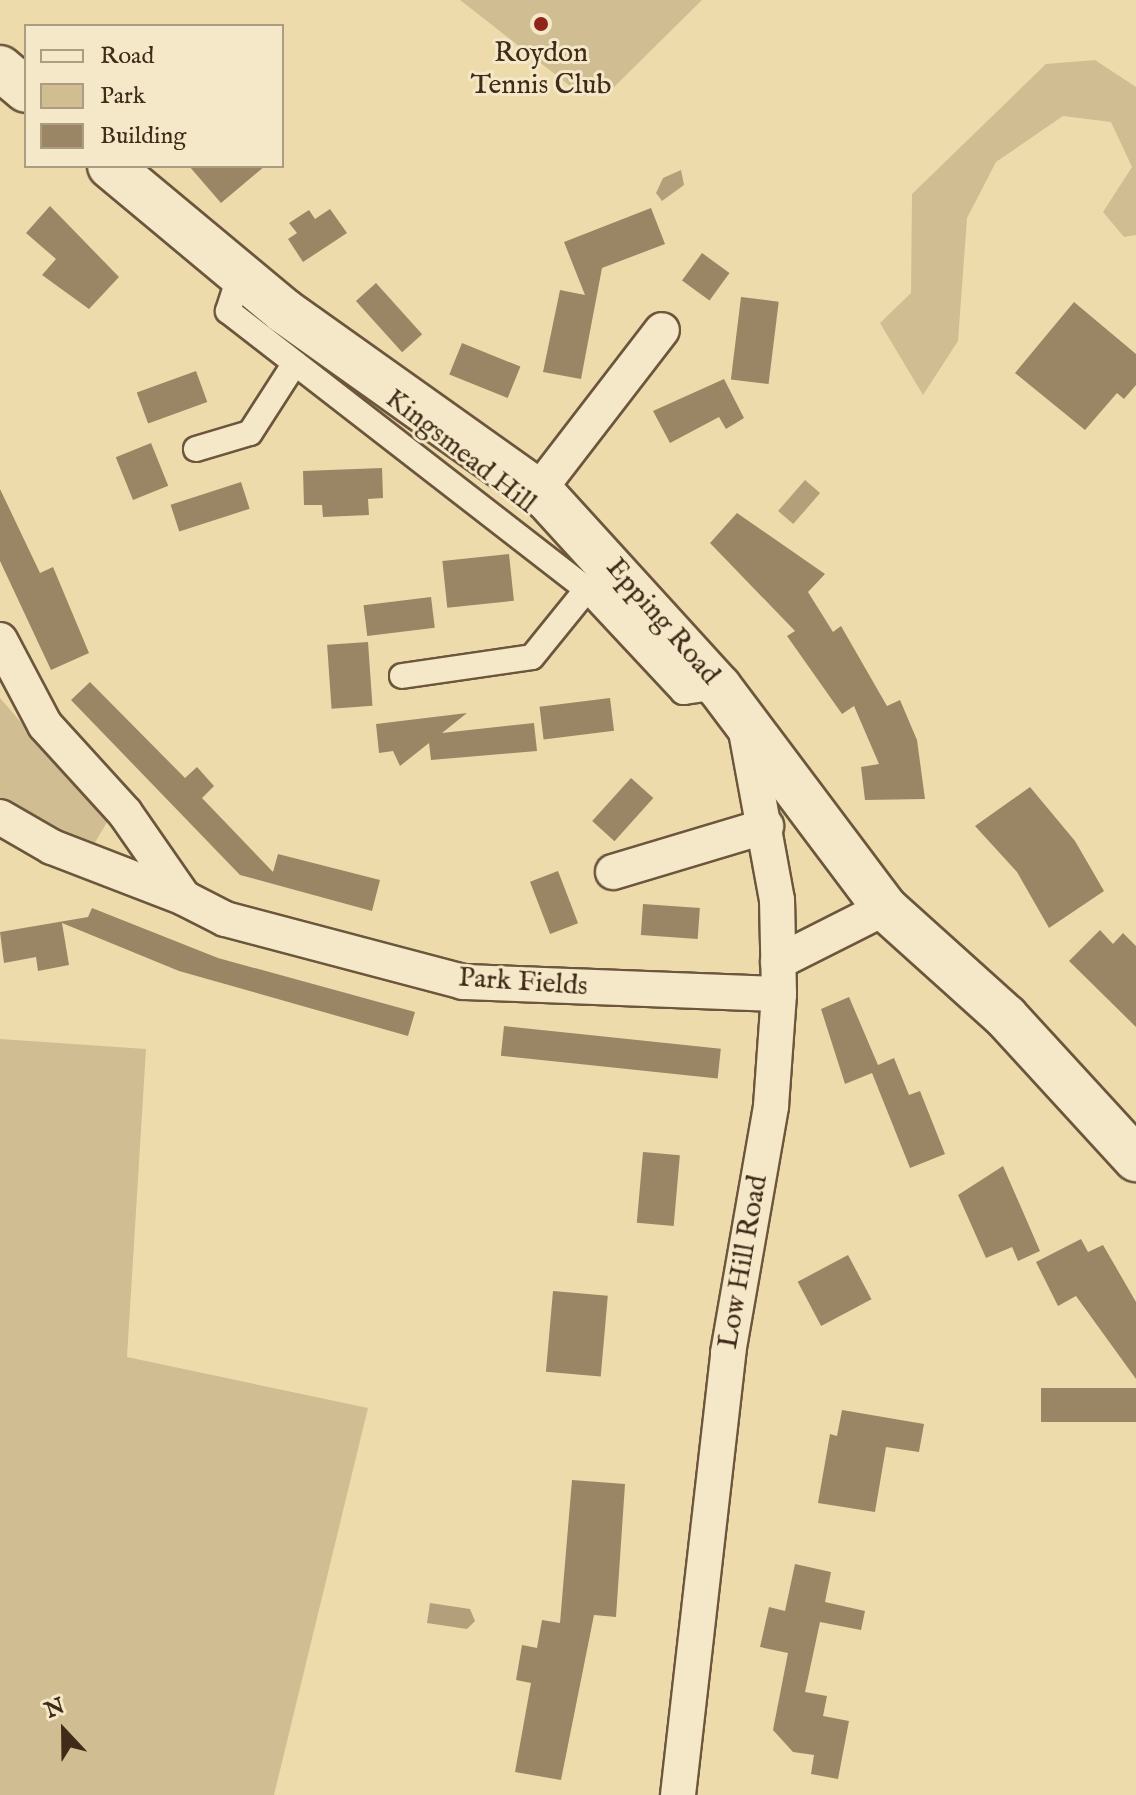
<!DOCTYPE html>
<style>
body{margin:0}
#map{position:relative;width:1136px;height:1795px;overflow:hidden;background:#eedbab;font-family:"IM FELL English",serif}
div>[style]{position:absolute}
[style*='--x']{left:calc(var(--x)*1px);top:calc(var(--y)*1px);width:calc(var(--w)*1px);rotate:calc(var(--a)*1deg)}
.green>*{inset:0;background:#d0bd92}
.water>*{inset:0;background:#b39f79;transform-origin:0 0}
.building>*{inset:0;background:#9a8664;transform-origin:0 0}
.roads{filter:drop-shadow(2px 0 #6c563d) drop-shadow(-2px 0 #6c563d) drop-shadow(0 2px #6c563d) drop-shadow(0 -2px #6c563d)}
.pedestrian>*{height:24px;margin:-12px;padding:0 12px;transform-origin:12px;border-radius:12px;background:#f4e8c8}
.minor>*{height:34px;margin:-17px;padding:0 17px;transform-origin:17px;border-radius:17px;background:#f4e8c8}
.secondary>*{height:44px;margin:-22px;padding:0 22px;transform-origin:22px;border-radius:22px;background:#f4e8c8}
.dots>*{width:22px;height:22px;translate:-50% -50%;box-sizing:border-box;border:4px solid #f4e8c8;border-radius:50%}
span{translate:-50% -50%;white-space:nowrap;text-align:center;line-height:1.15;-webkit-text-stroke:6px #f4e8c8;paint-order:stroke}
.poi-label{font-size:28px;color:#402a18}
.street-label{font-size:28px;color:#402a18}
.legend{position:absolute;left:24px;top:24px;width:260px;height:144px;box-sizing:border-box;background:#f4e8c8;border:2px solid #ac9c82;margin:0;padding:10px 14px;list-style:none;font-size:24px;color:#402a18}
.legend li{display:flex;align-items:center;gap:16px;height:40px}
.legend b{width:40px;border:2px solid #ac9c82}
.north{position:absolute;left:24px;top:1691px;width:80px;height:80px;-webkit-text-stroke:6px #f4e8c8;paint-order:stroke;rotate:338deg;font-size:22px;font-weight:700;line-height:32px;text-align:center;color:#402a18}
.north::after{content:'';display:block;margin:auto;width:28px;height:36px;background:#402a18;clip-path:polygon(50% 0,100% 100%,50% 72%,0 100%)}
</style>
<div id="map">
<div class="green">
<div style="clip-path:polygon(460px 0,702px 0,610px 91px,583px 96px)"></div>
<div style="clip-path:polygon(1095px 60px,1136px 87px,1136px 235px,1124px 237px,1103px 212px,1132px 167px,1111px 122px,1063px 116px,996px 162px,967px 218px,958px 341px,923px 395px,880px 323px,911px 293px,912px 194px,1046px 64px)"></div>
<div style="clip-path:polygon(0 698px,107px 822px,90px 851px,0 817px)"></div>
<div style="clip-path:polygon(0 1039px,146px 1049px,127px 1357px,368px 1408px,274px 1795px,0 1795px)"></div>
</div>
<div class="water">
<div style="clip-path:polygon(681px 170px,684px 185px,662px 201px,656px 193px,663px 178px)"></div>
<div style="left:805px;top:480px;width:20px;height:41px;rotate:41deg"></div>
<div style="clip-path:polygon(430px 1603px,470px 1609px,475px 1621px,467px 1629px,427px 1623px)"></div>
</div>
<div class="building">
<div style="clip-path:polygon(189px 166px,265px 166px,221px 203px)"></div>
<div style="clip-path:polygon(50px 206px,119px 277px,89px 309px,42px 275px,56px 259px,26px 233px)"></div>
<div style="clip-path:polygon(651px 208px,665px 244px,602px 268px,581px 379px,543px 372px,560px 290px,585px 295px,564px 242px)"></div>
<div style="clip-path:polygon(330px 209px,347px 233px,303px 262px,288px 239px,297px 233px,289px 223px,309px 210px,315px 219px)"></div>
<div style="left:702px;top:253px;width:34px;height:34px;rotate:36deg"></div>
<div style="left:376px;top:283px;width:69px;height:27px;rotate:48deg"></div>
<div style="left:741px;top:297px;width:38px;height:83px;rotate:7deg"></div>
<div style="clip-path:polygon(1074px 302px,1136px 354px,1136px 385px,1124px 399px,1117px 393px,1085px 430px,1015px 373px)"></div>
<div style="left:462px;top:343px;width:63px;height:34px;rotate:22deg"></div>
<div style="left:196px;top:371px;width:33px;height:63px;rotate:70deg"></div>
<div style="clip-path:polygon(724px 379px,744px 418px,726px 429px,719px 417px,670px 443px,653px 411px)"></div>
<div style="left:151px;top:443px;width:46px;height:38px;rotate:68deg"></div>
<div style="clip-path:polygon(382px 468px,383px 498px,368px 499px,369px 515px,323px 517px,322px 505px,304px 505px,303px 471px)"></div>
<div style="left:241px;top:482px;width:28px;height:74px;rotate:72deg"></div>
<div style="clip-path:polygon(0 489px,40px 573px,53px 567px,89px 653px,51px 670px,0 561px)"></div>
<div style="clip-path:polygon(737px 513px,825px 574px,808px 592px,833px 632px,841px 626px,887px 706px,900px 700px,917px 740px,925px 799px,865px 800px,861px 767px,879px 764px,854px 706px,842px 714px,787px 636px,795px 631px,710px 543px)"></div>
<div style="left:509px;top:554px;width:47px;height:67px;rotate:84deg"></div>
<div style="left:431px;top:597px;width:31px;height:68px;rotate:83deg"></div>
<div style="left:368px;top:642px;width:64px;height:41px;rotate:86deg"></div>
<div style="clip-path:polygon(90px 682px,185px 778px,197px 767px,214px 786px,202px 798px,273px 872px,278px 854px,380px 880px,372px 911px,240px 875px,71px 700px)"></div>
<div style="left:610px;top:698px;width:33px;height:71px;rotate:83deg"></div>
<div style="clip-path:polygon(467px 713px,442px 733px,534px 723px,537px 751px,431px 760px,429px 743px,400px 766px,393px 751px,379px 753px,376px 724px)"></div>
<div style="left:631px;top:778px;width:30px;height:58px;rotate:42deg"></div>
<div style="clip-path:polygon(1030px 787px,1075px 841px,1104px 891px,1049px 928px,1017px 872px,975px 826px)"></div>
<div style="left:558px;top:871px;width:56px;height:30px;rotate:69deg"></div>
<div style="left:643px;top:904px;width:57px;height:31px;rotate:4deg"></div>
<div style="clip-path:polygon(92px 908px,218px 958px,415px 1012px,408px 1036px,179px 971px,62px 923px,69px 965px,38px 971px,36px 957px,4px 963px,0 932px,88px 917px)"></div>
<div style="clip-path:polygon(1100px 930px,1113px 944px,1123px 933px,1136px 946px,1136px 1027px,1069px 961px)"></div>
<div style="clip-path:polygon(849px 997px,878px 1065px,894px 1058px,909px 1095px,920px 1091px,945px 1154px,910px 1168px,872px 1073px,845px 1084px,821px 1009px)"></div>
<div style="left:504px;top:1026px;width:218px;height:30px;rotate:6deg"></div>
<div style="left:643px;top:1152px;width:37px;height:71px;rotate:5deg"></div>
<div style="clip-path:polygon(1003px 1166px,1040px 1251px,1018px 1261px,1012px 1247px,986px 1258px,958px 1195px)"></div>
<div style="clip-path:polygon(1081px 1239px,1088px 1252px,1103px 1245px,1136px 1302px,1136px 1379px,1076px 1296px,1058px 1306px,1036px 1262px)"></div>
<div style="left:848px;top:1255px;width:50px;height:57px;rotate:62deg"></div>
<div style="left:553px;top:1291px;width:55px;height:81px;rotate:5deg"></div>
<div style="left:1136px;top:1388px;width:34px;height:95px;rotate:90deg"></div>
<div style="clip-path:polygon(842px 1410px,924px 1424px,919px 1452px,886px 1447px,875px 1512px,818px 1503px,830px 1434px,837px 1436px)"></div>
<div style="clip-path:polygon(572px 1480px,625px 1484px,616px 1617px,594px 1615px,561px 1780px,515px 1772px,531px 1683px,516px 1680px,522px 1645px,537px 1648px,542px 1620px,560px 1623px)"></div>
<div style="clip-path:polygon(795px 1564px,831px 1572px,825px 1602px,865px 1611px,861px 1630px,820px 1622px,805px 1692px,827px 1696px,823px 1716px,849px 1721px,838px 1779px,811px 1774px,814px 1755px,793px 1752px,773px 1730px,788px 1653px,760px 1647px,769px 1607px,785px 1611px)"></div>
</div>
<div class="roads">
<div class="pedestrian">
<div style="--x:240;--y:274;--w:39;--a:108"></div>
<div style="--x:228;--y:311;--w:454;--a:37.8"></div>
<div style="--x:196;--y:449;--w:56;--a:-16.5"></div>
<div style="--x:250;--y:433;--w:83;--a:-57.3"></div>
<div style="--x:402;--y:676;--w:131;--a:-8.3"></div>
<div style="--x:532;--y:657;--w:87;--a:-51"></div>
<div style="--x:587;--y:589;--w:141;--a:47"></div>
<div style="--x:683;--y:692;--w:36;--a:-8"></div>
</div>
<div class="minor">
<div style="--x:538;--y:491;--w:203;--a:-52.4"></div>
<div style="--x:0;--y:640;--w:96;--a:62.1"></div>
<div style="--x:45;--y:725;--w:119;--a:47.7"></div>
<div style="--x:125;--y:813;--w:103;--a:55.2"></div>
<div style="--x:184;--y:898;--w:46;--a:27.1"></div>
<div style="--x:225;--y:919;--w:246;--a:14.8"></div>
<div style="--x:463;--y:982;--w:316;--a:2.2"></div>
<div style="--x:0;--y:817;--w:60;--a:30"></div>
<div style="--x:52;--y:847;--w:142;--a:21.1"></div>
<div style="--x:613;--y:872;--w:160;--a:-16.7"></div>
<div style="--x:778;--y:962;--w:120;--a:-26.8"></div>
<div style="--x:678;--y:1795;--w:445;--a:-83.5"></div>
<div style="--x:728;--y:1353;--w:251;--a:-80.1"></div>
<div style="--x:771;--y:1106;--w:112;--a:-85.9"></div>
<div style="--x:779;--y:994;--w:94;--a:-91.2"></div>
<div style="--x:777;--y:900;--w:172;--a:-100.4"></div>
</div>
<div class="secondary">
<div style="--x:0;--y:68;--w:34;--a:40"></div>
<div style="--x:110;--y:166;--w:226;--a:39.8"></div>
<div style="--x:284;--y:311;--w:321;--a:35.4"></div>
<div style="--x:546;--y:497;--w:257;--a:47.7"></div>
<div style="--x:719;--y:687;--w:276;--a:53.1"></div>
<div style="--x:885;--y:908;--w:163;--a:42"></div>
<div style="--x:1006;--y:1017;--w:193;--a:47.5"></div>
</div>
</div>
<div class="dots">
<div style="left:541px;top:24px;background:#8f2418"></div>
</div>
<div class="poi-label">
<span style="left:541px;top:70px">Roydon<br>Tennis Club</span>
</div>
<div class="street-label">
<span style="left:460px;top:452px;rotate:38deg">Kingsmead Hill</span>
<span style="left:662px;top:622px;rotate:49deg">Epping Road</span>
<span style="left:523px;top:983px;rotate:4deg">Park Fields</span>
<span style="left:744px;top:1262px;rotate:-80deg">Low Hill Road</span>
</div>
<ul class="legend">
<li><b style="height:10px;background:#f4e8c8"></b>Road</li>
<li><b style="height:22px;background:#d0bd92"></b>Park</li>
<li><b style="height:22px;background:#9a8664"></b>Building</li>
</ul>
<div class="north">N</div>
</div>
